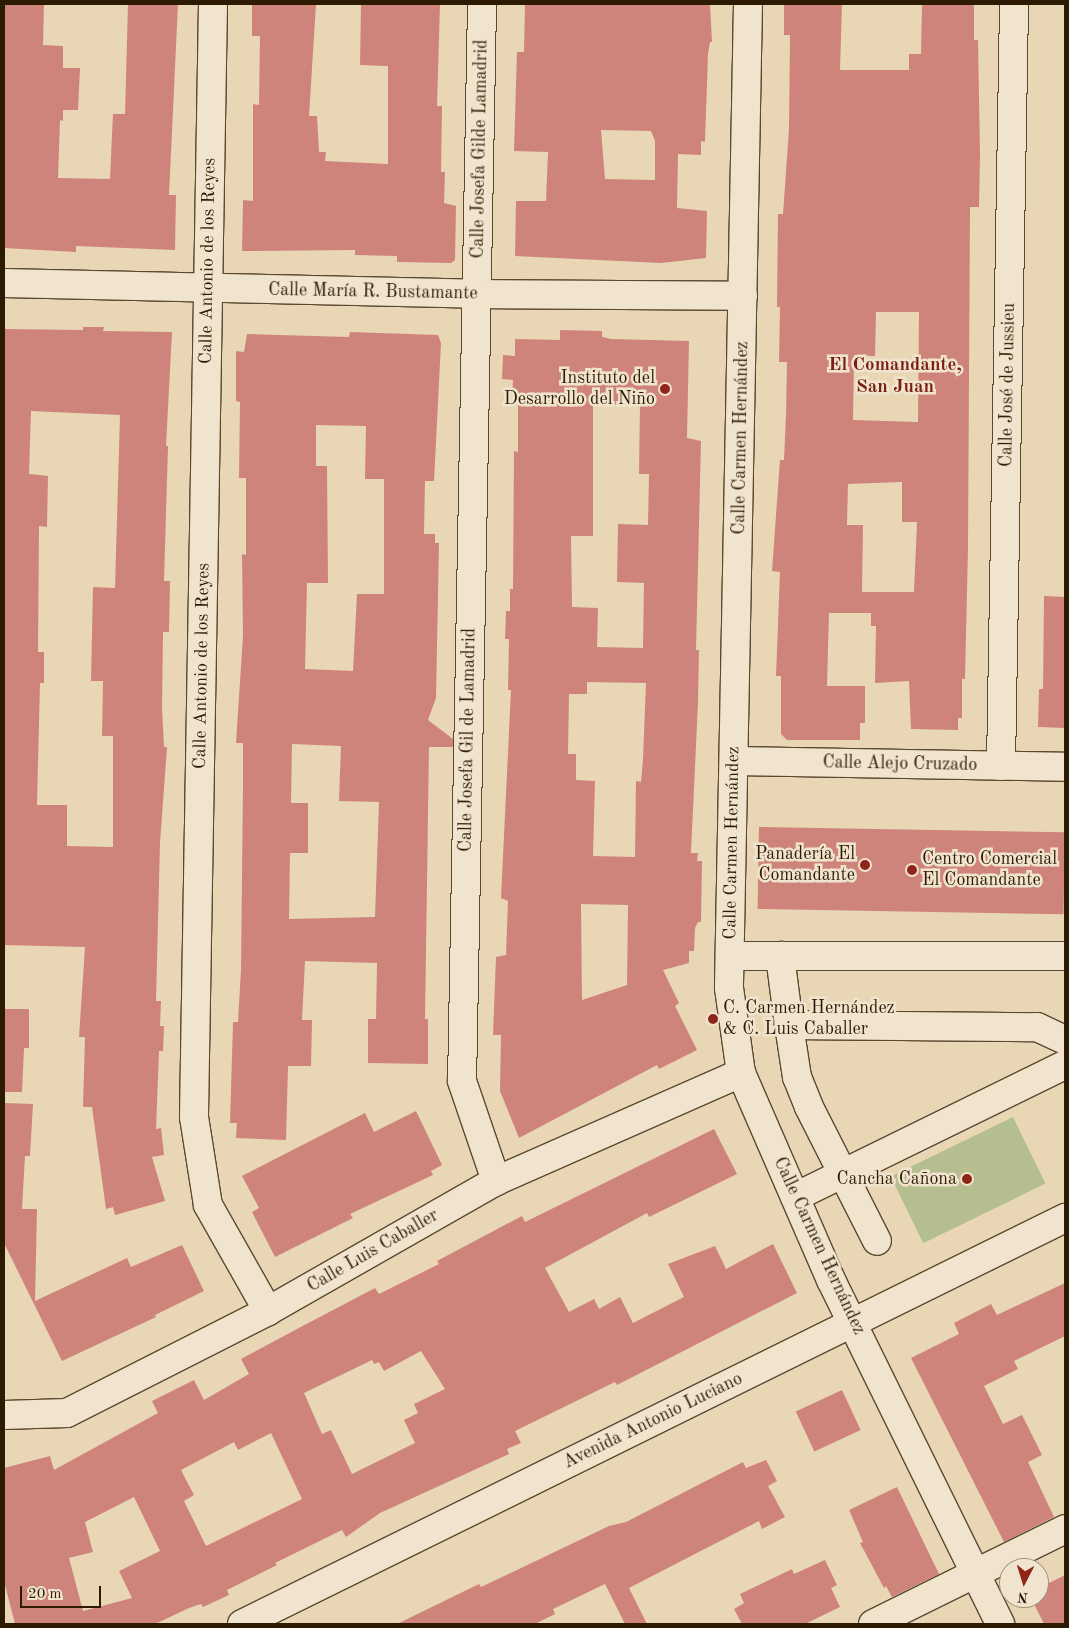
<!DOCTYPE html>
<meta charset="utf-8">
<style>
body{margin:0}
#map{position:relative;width:1069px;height:1628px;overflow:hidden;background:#e9d6b5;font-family:"Old Standard TT",serif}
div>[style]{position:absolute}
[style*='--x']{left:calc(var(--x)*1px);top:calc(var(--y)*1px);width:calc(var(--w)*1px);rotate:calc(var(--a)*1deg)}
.green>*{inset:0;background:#b5be8e;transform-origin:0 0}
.building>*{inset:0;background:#ce847b;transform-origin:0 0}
.roads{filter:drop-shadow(1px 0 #5b492f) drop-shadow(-1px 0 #5b492f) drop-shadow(0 1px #5b492f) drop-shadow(0 -1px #5b492f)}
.minor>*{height:28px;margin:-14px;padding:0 14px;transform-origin:14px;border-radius:14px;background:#f1e4cf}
.dots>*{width:14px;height:14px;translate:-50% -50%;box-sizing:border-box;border:2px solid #f1e4cf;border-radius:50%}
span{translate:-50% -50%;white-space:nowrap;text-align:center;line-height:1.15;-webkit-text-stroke:5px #f1e4cf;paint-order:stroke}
.street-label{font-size:18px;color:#2c1a02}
.poi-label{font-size:18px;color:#2c1a02}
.right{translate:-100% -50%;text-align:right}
.left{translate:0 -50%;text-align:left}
.neighbourhood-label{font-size:19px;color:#7a1f14;font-weight:700}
.frame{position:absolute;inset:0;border:5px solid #2c1a02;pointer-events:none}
.north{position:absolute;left:999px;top:1558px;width:50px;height:50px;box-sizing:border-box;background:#f1e4cf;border:1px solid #a2937d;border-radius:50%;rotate:185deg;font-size:14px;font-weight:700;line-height:20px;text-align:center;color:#2c1a02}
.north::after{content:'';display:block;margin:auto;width:18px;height:22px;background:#8f2418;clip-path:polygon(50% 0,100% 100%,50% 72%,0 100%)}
.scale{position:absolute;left:20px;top:1586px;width:81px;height:22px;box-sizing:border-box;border:2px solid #2c1a02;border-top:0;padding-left:6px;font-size:15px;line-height:18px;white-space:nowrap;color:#2c1a02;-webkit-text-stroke:4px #f1e4cf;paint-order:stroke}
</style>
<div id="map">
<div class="green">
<div style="left:1013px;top:1117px;width:74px;height:136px;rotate:64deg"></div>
</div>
<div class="building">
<div style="clip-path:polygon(4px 4px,44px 4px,43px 45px,63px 46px,63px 68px,80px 68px,78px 110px,63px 110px,63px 121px,60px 120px,58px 178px,110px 179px,113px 114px,125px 114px,128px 4px,178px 4px,169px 195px,176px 195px,175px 250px,76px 246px,76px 252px,4px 248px)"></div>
<div style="clip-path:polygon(252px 4px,316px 4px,309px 116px,317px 116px,319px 152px,326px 152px,325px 161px,388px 164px,388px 66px,360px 65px,361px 4px,440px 4px,437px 106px,442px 106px,441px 172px,445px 172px,444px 203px,456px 206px,455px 260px,451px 263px,397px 262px,397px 256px,355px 255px,355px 250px,242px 251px,243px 200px,253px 201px,253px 104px,259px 105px,260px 36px,252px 36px)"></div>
<div style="clip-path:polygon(evenodd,525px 4px,710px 4px,712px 42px,710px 42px,708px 54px,705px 142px,701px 141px,701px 155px,678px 154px,677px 208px,707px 211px,706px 258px,661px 263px,515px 256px,516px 201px,546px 201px,548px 152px,514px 151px,517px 52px,524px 52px,525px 4px,601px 130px,651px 131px,655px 141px,655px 180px,605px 179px,601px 130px)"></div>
<div style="clip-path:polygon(evenodd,784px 4px,842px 4px,840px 70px,909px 70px,909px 54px,921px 54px,922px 4px,974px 4px,974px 40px,978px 40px,980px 155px,979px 207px,970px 207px,968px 548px,965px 679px,962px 679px,962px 718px,958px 718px,958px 730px,911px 729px,909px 681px,875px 683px,876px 626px,871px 626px,871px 613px,829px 613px,827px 686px,865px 686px,865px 723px,860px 723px,860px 740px,787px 740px,781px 734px,781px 676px,776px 676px,780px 572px,772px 571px,780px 460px,784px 460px,786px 414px,787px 362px,779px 362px,780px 307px,777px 307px,778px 214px,783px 214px,789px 129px,790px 35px,784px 35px,784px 4px,876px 312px,919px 312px,918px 422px,853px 420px,854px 355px,875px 356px,876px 312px,784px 4px,902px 482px,902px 522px,917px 522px,914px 592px,862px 592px,863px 525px,847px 525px,848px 484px,902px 482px)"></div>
<div style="clip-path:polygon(evenodd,83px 327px,104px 327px,103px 331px,172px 332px,166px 446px,168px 446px,164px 581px,170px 581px,169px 632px,163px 632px,162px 708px,164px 747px,167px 747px,160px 843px,156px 1001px,161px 1001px,160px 1026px,164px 1026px,163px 1051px,159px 1051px,156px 1129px,161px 1128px,164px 1155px,152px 1157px,165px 1201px,115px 1215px,113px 1207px,106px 1209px,92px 1107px,83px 1107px,85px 1037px,79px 1037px,85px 947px,4px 945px,4px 329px,83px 330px,83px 327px,31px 411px,120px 415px,115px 588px,93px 587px,91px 681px,103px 681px,102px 736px,113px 736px,113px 847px,67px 846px,67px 805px,37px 805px,40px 683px,44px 683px,44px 652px,38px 652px,39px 526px,47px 527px,48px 476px,29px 474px,31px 411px)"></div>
<div style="clip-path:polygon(evenodd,560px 330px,602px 331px,602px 337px,611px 339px,689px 341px,687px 438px,701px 441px,696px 650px,699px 650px,698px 702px,691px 853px,698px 853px,697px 861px,702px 861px,701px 922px,698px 922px,695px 928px,694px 951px,689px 951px,689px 963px,663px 970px,679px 1003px,675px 1006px,697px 1050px,659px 1069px,657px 1065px,519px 1138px,500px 1091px,501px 1035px,493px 1035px,496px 957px,506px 955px,508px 901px,501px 898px,511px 690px,508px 690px,509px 639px,505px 639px,506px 611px,510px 611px,510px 589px,513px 589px,514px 451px,518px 452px,518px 396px,512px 396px,513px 380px,502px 379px,503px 355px,515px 356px,515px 339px,560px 340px,560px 330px,593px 404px,640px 405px,639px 474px,649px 474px,648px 525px,618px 524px,617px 582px,644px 583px,643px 648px,597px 647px,598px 608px,572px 607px,571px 536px,593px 536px,593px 404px,560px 330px,587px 682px,646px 683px,643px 759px,641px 782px,636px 781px,635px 857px,593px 856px,595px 781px,576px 780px,576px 754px,568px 754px,569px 694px,587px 694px,587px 682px,560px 330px,581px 904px,628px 905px,627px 985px,582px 1000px,581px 904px)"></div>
<div style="clip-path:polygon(evenodd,350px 332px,438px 335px,441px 343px,434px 481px,425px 481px,424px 534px,435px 534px,435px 543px,439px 543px,436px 698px,428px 720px,453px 739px,453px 747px,429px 747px,425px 1019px,428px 1019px,428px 1064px,368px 1063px,368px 1019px,376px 1019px,377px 963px,305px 961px,302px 1020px,312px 1020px,311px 1066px,288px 1066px,286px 1140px,236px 1138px,237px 1123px,230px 1123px,233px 1022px,238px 1022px,241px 970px,243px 783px,243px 743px,236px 743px,243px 635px,242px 554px,246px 555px,246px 478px,239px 478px,240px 402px,236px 401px,236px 351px,244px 352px,247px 334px,349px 337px,350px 332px,316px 425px,366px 426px,365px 479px,384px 479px,384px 594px,357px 594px,353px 671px,305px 669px,307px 583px,328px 583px,327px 466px,316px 466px,316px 425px,350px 332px,292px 744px,341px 746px,339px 801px,379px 802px,375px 917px,289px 919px,290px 853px,308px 853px,308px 803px,291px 803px,292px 744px)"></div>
<div style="clip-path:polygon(1044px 596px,1065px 597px,1065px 728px,1038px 727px,1039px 689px,1043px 689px)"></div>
<div style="left:759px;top:827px;width:306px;height:82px;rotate:1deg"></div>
<div style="clip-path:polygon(4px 1009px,29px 1009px,29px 1048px,24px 1048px,22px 1092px,4px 1092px)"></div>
<div style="clip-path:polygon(4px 1103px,33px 1104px,30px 1156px,25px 1156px,22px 1209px,37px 1209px,35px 1301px,127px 1258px,131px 1267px,182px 1245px,204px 1291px,155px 1315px,156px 1317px,62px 1361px,4px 1243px)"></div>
<div style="clip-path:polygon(416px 1111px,442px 1165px,431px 1171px,433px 1175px,350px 1214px,353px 1218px,275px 1257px,252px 1212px,259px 1208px,242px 1176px,365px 1113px,374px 1132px)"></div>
<div style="clip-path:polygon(evenodd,714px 1129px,737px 1174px,649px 1217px,647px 1213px,545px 1268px,569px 1312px,594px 1299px,599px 1309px,620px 1297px,633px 1323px,684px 1297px,668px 1264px,715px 1246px,726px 1269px,773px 1244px,797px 1293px,617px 1385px,615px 1382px,515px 1431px,521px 1443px,507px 1449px,509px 1454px,380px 1513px,346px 1537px,342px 1530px,275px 1563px,277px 1565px,227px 1590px,229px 1595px,203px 1607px,201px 1604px,189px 1608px,155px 1624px,15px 1624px,4px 1581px,4px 1468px,50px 1456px,54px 1470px,158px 1413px,152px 1401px,194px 1380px,204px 1400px,249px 1374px,241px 1359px,297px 1329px,375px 1288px,379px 1294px,439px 1264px,437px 1261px,522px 1216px,525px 1222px,714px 1129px,421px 1351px,445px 1389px,414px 1404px,418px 1413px,404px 1420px,415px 1443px,352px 1474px,331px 1430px,322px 1434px,304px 1393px,372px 1360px,374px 1364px,379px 1362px,384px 1371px,421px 1351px,714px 1129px,271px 1433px,302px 1499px,206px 1546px,184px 1501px,194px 1495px,181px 1470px,234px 1442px,238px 1450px,271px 1433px,714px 1129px,134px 1497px,160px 1551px,119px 1571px,132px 1598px,83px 1611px,69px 1558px,93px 1552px,85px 1522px,134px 1497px)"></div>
<div style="clip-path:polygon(1065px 1283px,1065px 1336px,1014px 1361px,1018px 1369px,984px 1386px,1003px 1424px,1022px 1415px,1042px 1455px,1028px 1462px,1054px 1517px,1004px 1542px,911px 1358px,959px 1334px,954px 1323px,991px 1304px,997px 1315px)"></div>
<div style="left:842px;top:1390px;width:44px;height:51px;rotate:65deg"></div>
<div style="clip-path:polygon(766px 1460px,777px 1481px,768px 1486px,785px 1517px,762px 1529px,759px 1521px,629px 1588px,647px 1624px,625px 1624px,605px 1584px,553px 1609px,555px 1614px,535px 1624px,397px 1624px,479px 1584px,481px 1587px,609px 1526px,626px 1522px,743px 1462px,746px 1468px)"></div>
<div style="clip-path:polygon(897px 1487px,939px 1574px,892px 1597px,886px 1586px,884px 1588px,860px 1543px,863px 1542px,849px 1510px)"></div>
<div style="clip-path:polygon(825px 1560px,837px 1585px,831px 1588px,840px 1607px,805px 1624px,742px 1624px,734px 1609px,744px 1603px,740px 1594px,792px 1569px,794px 1574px)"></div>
<div style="clip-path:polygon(1065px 1575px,1065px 1624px,1044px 1624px,1031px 1598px,1039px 1598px,1039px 1588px)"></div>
</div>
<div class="roads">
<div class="minor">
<div style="--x:213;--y:4;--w:1113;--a:90.98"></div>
<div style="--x:194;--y:1117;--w:89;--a:81"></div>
<div style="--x:208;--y:1205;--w:122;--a:60.5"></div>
<div style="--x:482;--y:4;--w:1077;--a:91.06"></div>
<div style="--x:462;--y:1081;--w:106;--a:71.2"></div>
<div style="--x:748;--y:4;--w:984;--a:91.11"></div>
<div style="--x:729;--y:988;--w:86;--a:82"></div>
<div style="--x:741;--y:1073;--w:226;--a:66.5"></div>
<div style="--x:831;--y:1280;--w:383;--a:63.8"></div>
<div style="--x:4;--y:283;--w:473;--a:1.3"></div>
<div style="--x:477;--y:294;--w:266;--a:0.4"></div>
<div style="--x:734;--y:761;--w:331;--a:1"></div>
<div style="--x:1001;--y:766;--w:762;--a:-89.02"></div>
<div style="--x:730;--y:956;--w:335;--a:0"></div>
<div style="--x:780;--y:956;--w:70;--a:82.6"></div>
<div style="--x:789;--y:1025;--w:248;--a:0.5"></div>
<div style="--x:1037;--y:1027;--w:31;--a:25"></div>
<div style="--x:789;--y:1025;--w:53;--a:81.3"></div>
<div style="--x:797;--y:1077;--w:32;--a:68"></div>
<div style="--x:809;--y:1107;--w:150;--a:63.1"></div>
<div style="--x:795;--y:1197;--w:301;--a:-26.1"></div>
<div style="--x:4;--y:1415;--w:63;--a:-1.8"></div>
<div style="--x:67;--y:1413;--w:225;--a:-26.9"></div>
<div style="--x:268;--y:1311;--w:262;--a:-29.7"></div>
<div style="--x:496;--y:1181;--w:268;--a:-23.8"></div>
<div style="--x:242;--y:1624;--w:918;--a:-26.26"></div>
<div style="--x:873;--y:1624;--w:214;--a:-26.3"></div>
</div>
</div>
<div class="dots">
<div style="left:665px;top:389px;background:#8f2418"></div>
<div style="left:865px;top:865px;background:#8f2418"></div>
<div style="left:912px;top:870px;background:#8f2418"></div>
<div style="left:713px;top:1019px;background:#8f2418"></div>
<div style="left:967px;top:1179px;background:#8f2418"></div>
</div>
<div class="street-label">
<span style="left:480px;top:149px;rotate:-89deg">Calle Josefa Gilde Lamadrid</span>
<span style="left:208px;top:261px;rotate:-89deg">Calle Antonio de los Reyes</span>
<span style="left:373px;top:292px;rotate:1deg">Calle María R. Bustamante</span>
<span style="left:1008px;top:385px;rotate:-89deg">Calle José de Jussieu</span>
<span style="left:741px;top:438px;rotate:-89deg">Calle Carmen Hernández</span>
<span style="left:202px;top:666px;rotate:-89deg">Calle Antonio de los Reyes</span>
<span style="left:468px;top:740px;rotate:-89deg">Calle Josefa Gil de Lamadrid</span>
<span style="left:900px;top:764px;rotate:1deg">Calle Alejo Cruzado</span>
<span style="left:732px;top:843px;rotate:-89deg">Calle Carmen Hernández</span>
<span style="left:819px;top:1246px;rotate:65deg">Calle Carmen Hernández</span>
<span style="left:373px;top:1251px;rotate:-30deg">Calle Luis Caballer</span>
<span style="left:653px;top:1421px;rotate:-26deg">Avenida Antonio Luciano</span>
</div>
<div class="poi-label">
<span class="right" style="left:655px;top:389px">Instituto del<br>Desarrollo del Niño</span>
<span class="right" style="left:855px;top:865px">Panadería El<br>Comandante</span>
<span class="left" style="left:922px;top:870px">Centro Comercial<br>El Comandante</span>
<span class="left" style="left:723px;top:1019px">C. Carmen Hernández<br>&amp; C. Luis Caballer</span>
<span class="right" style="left:957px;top:1179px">Cancha Cañona</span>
</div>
<div class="neighbourhood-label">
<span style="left:895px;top:377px">El Comandante,<br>San Juan</span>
</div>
<div class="frame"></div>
<div class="north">N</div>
<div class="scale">20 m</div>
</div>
